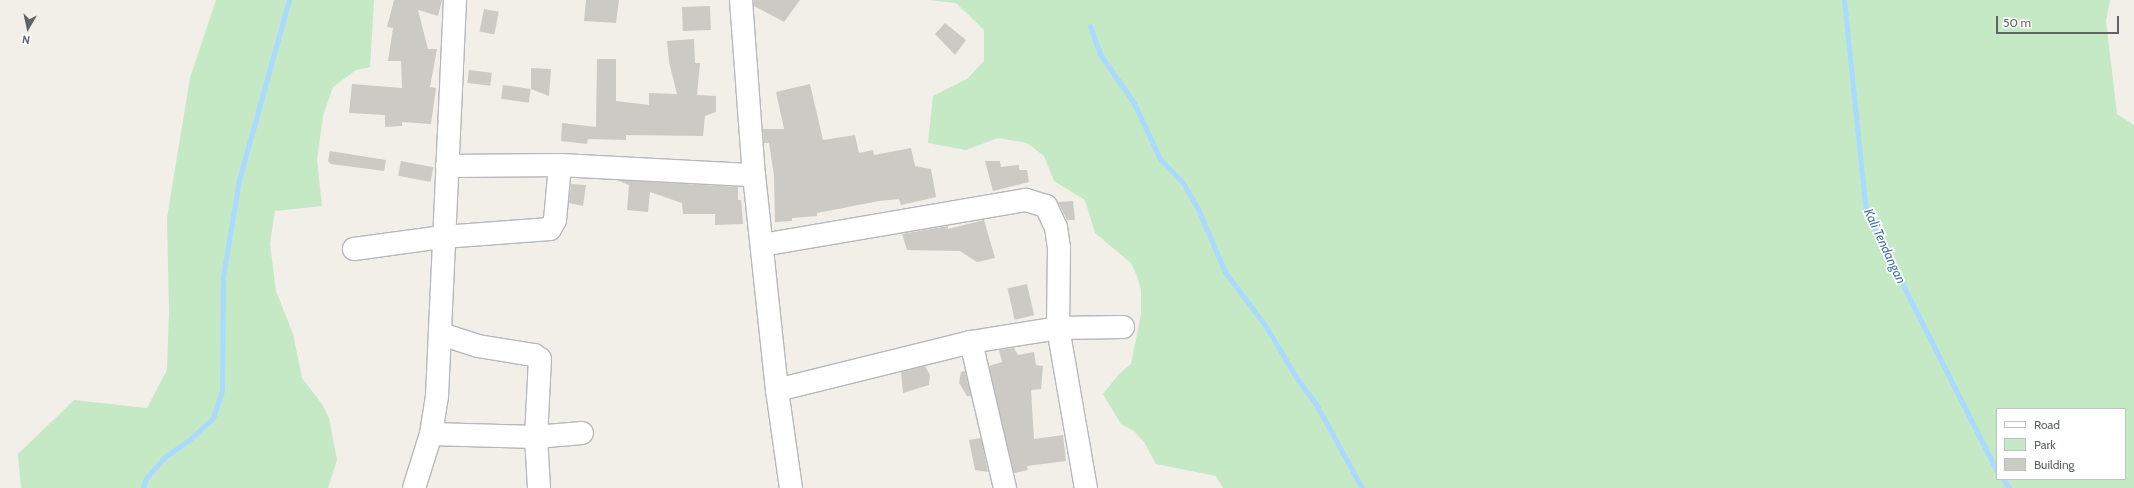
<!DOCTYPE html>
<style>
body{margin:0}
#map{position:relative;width:2134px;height:488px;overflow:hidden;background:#f1efe8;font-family:Cabin,sans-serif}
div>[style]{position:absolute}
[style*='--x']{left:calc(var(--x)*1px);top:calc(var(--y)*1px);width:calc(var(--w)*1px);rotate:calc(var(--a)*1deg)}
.green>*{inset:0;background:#c5e8c5}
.stream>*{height:5px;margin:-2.5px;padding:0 2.5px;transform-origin:2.5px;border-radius:2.5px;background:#aadaff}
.building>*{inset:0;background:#cccac5;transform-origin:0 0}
.roads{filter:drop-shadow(1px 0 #b5b8bc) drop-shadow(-1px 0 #b5b8bc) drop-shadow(0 1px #b5b8bc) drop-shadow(0 -1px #b5b8bc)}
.minor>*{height:22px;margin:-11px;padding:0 11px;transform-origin:11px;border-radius:11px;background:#fff}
span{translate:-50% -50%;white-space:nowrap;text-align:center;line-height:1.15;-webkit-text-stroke:3.5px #fff;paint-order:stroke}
.water-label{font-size:13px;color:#4174aa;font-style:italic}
.legend{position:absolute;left:1996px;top:408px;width:130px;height:72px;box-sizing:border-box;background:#fff;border:1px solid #bfc1c3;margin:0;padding:5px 7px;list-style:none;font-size:12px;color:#5f6368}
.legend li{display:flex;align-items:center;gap:8px;height:20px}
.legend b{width:20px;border:1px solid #bfc1c3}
.north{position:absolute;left:8px;top:8px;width:40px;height:40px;-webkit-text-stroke:3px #fff;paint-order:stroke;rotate:189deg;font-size:11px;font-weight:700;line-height:16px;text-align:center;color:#5f6368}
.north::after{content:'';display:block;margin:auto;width:14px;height:18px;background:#5f6368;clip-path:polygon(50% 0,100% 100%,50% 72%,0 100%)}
.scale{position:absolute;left:1996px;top:16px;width:123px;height:18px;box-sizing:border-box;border:2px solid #5f6368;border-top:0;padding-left:5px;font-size:12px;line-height:14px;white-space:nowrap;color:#5f6368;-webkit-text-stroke:3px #fff;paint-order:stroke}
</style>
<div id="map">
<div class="green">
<div style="clip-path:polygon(216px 0,374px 0,370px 67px,356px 70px,333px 87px,323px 116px,317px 160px,322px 206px,275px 211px,270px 244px,276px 291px,293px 334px,302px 378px,322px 404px,329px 418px,337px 460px,328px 488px,21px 488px,18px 454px,74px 400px,147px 408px,167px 370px,169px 311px,167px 218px,190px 78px)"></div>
<div style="clip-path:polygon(evenodd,928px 0,2110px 0,2106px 21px,2117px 114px,2134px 125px,2134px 488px,1223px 488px,1216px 476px,1156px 464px,1144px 442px,1134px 431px,1121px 424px,1103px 394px,1119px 374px,1131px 364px,1141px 314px,1141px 290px,1137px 276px,1131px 263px,1095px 233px,1085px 200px,1054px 181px,1044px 156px,1027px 143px,998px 138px,966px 150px,928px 143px,933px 96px,967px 79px,984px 61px,984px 30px,956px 3px,928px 0,1997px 409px,2125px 409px,2125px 479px,1997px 479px,1997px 409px)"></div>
</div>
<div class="stream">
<div style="--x:1844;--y:0;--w:213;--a:84.1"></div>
<div style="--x:1866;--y:212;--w:290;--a:63.2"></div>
<div style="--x:1090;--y:26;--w:30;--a:70"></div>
<div style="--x:1100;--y:54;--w:60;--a:55.2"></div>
<div style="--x:1134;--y:103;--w:62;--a:65.1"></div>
<div style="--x:1160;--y:159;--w:33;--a:46"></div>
<div style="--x:1183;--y:183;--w:30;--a:60"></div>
<div style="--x:1198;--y:209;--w:69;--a:66.8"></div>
<div style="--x:1225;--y:272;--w:66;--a:53"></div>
<div style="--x:1265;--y:325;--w:64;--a:59"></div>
<div style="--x:1298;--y:380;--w:30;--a:53"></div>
<div style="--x:1316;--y:404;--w:96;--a:61.3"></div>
<div style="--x:2003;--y:479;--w:11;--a:56"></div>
<div style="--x:143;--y:488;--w:10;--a:-73"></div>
<div style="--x:146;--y:478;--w:30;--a:-48"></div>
<div style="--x:166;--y:456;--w:29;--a:-35"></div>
<div style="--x:190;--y:439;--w:31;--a:-42"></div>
<div style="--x:213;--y:418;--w:29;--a:-72"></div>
<div style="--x:222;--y:390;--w:113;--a:-89.5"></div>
<div style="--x:223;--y:277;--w:98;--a:-80.6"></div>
<div style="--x:239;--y:180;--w:187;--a:-74.5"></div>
</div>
<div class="building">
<div style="clip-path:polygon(394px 0,442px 0,438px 16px,418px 10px,428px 49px,437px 49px,430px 87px,436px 88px,431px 124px,402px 122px,402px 126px,385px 127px,385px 115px,349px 113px,352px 84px,402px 88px,401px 61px,388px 61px,393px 28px,387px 27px)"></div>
<div style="clip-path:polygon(586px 0,619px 0,616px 23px,584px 21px)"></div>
<div style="clip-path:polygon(754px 0,800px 0,784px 22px,754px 6px)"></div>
<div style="left:710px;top:6px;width:24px;height:28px;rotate:88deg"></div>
<div style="left:484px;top:9px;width:15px;height:23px;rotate:11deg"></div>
<div style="clip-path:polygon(945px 23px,966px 40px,955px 55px,935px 34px)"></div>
<div style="clip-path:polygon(694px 39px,695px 63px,700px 63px,697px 95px,716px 96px,716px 112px,705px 116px,703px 136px,626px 135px,626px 140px,588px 139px,587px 144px,561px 141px,562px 123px,596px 127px,597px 59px,616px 59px,616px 101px,649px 105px,649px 93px,677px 94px,669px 62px,667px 41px)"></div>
<div style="clip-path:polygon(531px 68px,551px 69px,549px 96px,531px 89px)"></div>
<div style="left:469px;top:70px;width:23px;height:13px;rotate:7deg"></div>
<div style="clip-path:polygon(810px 84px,823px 140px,855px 135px,859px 153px,873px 150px,874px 155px,911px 148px,915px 166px,931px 169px,936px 197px,901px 205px,899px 199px,879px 201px,817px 213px,817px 216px,792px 218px,792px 221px,775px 222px,774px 176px,769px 143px,764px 143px,763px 129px,784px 129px,776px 92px)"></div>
<div style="left:503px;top:85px;width:28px;height:14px;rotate:8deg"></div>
<div style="clip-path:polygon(330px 151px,386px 160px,384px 171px,331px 164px,328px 161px)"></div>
<div style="left:401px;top:161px;width:33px;height:15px;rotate:11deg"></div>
<div style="clip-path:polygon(985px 161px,1000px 161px,1001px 167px,1019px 165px,1019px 170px,1027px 170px,1029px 182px,993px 191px)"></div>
<div style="clip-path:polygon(617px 180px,738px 187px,738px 200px,741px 200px,743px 224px,715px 225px,715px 214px,683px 214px,682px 203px,650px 192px,648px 212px,627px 210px,629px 185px)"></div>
<div style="clip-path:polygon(571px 184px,586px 185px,583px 206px,569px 203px)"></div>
<div style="clip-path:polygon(1073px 201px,1075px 220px,1067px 220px,1058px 202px)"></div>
<div style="clip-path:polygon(984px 220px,995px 258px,977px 262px,960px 251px,907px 250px,902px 234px,948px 226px,948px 229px)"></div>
<div style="left:1027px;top:284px;width:32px;height:20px;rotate:77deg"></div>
<div style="clip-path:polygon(1014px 348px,1018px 355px,1034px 352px,1036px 365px,1043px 366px,1041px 389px,1031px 390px,1034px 439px,1063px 435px,1066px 461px,1027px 466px,1028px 470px,1014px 473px,989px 366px,1002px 362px,999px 350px)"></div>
<div style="clip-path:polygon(925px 366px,930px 375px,929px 385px,903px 393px,901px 372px)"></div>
<div style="clip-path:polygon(965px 371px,971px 396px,967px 396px,959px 383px,961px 372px)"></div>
<div style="clip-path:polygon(981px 438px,988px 472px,975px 470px,969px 440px)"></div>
</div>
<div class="roads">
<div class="minor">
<div style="--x:741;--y:0;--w:175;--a:85.8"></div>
<div style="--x:754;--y:175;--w:216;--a:83.9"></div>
<div style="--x:777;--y:390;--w:99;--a:81.9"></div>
<div style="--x:447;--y:166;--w:113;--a:-0.5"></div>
<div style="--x:560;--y:165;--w:194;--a:3"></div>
<div style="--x:762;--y:245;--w:268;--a:-9.7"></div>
<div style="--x:1026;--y:200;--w:21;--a:17"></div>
<div style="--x:1046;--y:206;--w:23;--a:65"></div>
<div style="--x:1056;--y:227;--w:21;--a:82"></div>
<div style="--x:1059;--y:248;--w:80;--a:90.7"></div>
<div style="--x:1058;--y:328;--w:162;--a:80.1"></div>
<div style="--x:354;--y:249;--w:90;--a:-7.7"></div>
<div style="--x:443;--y:237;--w:107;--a:-4.3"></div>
<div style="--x:550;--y:229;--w:10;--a:-61"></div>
<div style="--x:555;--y:220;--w:55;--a:-84.8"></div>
<div style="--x:441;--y:334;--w:39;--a:18"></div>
<div style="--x:478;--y:346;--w:57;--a:9.1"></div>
<div style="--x:534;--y:355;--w:7;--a:34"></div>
<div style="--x:540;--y:359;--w:78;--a:92.9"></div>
<div style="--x:536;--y:437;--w:51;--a:86.6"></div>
<div style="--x:971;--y:342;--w:150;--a:76.9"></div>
<div style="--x:777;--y:390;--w:200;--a:-13.9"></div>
<div style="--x:971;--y:342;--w:88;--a:-9.1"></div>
<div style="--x:1058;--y:328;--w:65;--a:-0.9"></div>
<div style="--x:431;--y:434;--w:105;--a:1.6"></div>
<div style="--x:536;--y:437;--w:46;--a:-5"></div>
<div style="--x:414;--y:488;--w:57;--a:-72.5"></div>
<div style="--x:431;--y:434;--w:38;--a:-81"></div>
<div style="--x:437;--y:396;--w:396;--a:-87.4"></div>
</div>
</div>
<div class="water-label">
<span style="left:1885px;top:246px;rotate:65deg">Kali Tendangan</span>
</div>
<ul class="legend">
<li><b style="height:5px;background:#fff"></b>Road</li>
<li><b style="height:11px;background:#c5e8c5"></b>Park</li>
<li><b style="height:11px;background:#cccac5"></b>Building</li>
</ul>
<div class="north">N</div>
<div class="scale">50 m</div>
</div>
